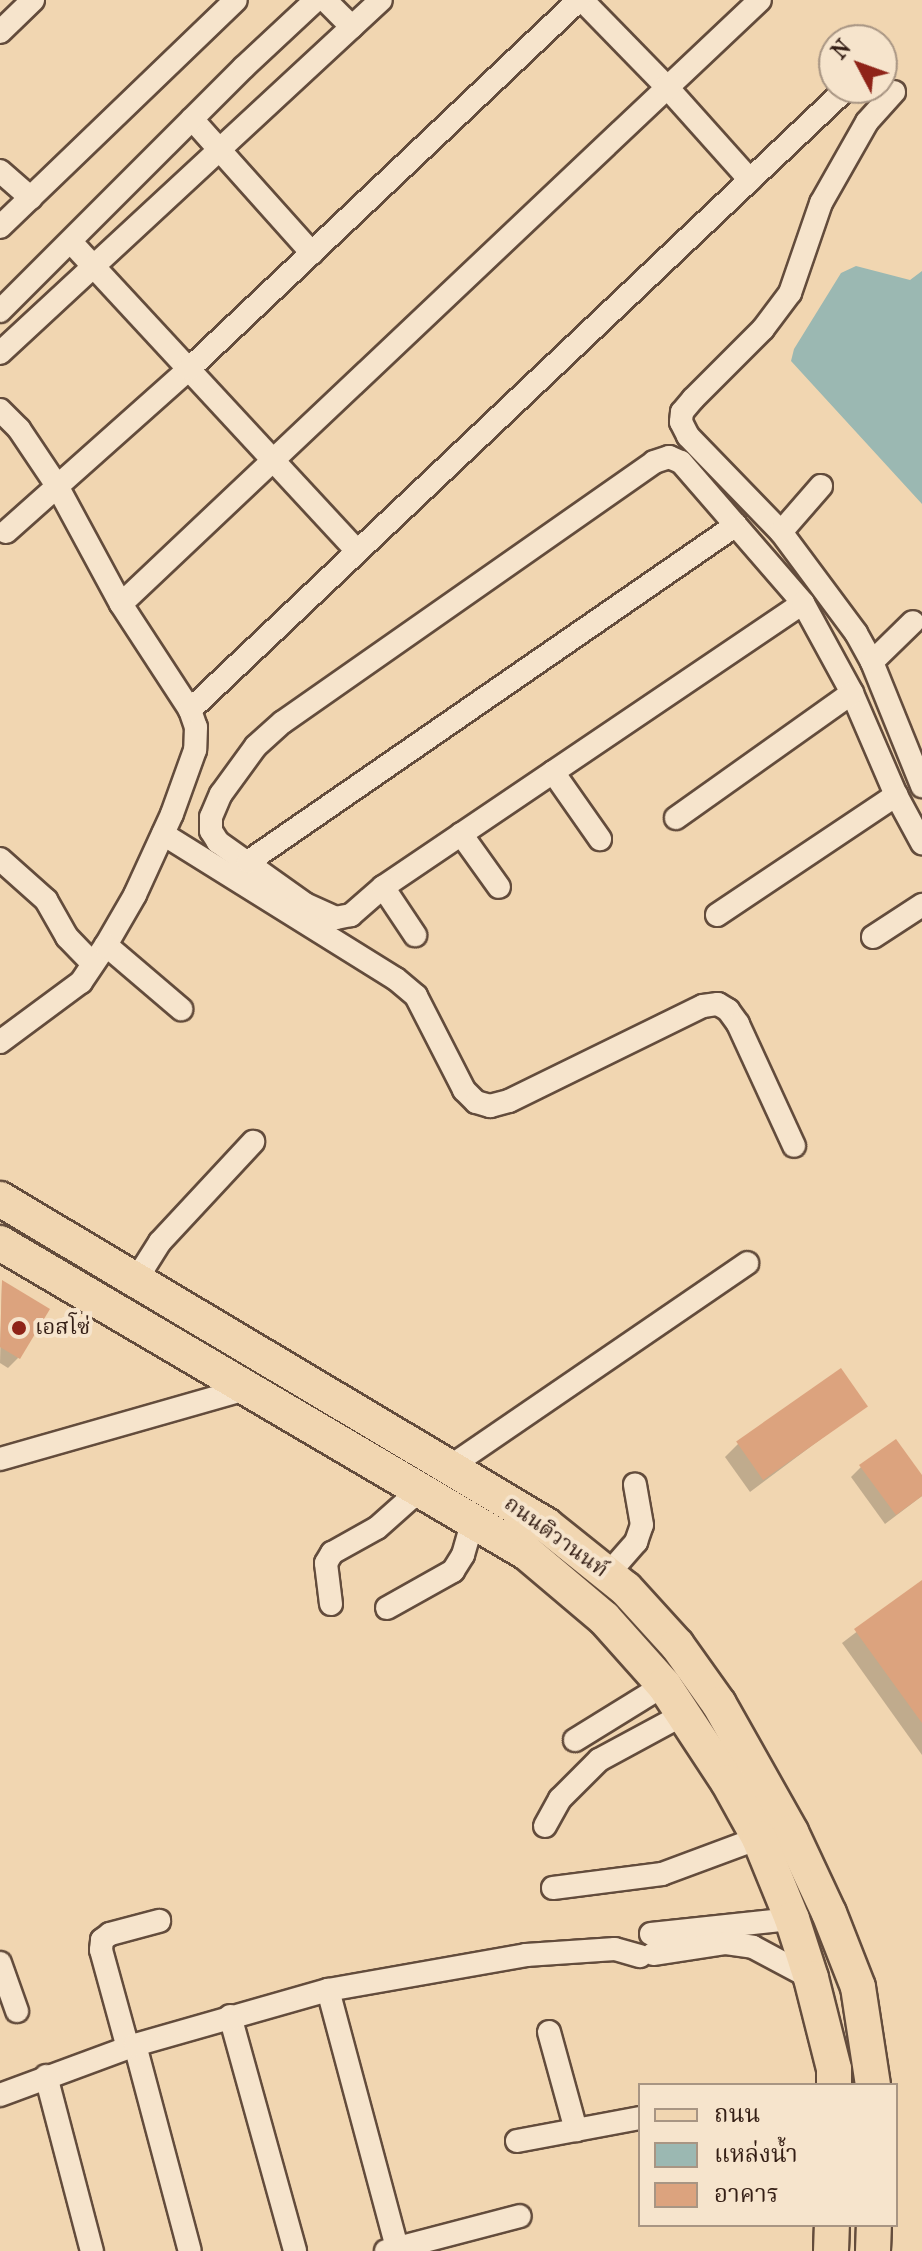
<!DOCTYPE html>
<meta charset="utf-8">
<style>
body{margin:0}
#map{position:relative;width:922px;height:2251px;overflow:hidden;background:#f1d6b1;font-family:"IM FELL French Canon","Noto Serif Thai",serif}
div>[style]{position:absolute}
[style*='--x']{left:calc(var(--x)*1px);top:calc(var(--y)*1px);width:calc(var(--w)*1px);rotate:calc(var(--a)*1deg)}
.water>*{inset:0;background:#9bb8b2}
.shadow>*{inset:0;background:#0003}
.building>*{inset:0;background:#dca37e;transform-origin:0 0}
.roads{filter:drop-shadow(2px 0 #634c3c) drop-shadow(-2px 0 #634c3c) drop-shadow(0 2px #634c3c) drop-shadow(0 -2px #634c3c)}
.street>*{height:22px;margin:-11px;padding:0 11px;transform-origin:11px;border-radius:11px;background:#f6e4cc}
.primary>*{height:34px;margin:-17px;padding:0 17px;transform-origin:17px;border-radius:17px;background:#f1d6b1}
.dots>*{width:22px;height:22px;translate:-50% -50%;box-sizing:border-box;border:4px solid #f6e4cc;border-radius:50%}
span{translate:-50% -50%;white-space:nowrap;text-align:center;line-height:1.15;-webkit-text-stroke:8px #f6e4cc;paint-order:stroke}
.poi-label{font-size:22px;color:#341e15}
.left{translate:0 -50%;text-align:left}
.street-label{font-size:22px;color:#341e15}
.legend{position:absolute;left:638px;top:2083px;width:260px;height:144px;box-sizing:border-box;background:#f6e4cc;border:2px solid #a89583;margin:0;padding:10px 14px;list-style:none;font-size:24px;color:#341e15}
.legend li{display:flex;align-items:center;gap:16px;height:40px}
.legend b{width:40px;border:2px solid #a89583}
.north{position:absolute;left:818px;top:24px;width:80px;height:80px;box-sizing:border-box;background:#f6e4cc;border:2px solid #a89583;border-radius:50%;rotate:311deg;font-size:22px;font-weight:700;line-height:32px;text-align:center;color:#341e15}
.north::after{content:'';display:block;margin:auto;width:28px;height:36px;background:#8f2418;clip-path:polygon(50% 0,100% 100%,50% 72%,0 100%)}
</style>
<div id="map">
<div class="water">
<div style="clip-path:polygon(856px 266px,910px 280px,922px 271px,922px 504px,791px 361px,794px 349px,841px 273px)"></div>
</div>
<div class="shadow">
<div style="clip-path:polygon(2px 1282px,18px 1358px,8px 1368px,0 1363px)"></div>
<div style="clip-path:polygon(865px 1406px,750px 1492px,725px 1457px,739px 1443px)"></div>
<div style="clip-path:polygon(861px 1467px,922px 1478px,922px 1496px,885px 1524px,851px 1477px)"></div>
<div style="clip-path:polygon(922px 1582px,922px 1755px,842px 1643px)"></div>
</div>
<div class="building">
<div style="clip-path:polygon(2px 1280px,50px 1309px,20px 1359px,0 1347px)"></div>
<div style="left:841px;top:1368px;width:47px;height:128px;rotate:55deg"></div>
<div style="clip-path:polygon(896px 1439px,922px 1475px,922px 1496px,896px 1515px,859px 1465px)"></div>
<div style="clip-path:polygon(922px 1580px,922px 1723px,854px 1629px)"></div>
</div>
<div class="roads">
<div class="street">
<div style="--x:325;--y:0;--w:38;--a:45"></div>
<div style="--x:582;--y:0;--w:120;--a:45.7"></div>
<div style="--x:666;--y:86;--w:126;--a:48.2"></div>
<div style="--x:0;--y:32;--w:46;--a:-44.1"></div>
<div style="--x:894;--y:92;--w:40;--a:132"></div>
<div style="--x:867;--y:122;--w:93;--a:119.6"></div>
<div style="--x:821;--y:203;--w:95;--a:109"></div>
<div style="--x:790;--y:293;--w:45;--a:126.9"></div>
<div style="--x:763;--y:329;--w:99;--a:135"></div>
<div style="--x:693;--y:399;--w:17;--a:130"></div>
<div style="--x:682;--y:412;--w:10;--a:96"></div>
<div style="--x:681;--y:422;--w:16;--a:63"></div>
<div style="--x:688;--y:436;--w:134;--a:45.9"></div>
<div style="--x:781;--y:532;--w:126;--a:53.4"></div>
<div style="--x:856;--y:633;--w:33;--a:61"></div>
<div style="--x:872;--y:662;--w:134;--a:68"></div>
<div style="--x:192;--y:119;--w:180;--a:48.2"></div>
<div style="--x:0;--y:171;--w:41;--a:41.1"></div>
<div style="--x:0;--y:227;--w:327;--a:-43.9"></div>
<div style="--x:71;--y:242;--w:421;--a:47.2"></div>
<div style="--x:0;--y:311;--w:344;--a:-45"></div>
<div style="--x:243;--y:68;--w:100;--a:-43"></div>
<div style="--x:0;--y:353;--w:519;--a:-42.82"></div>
<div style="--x:0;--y:410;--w:27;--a:45"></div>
<div style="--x:19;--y:429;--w:66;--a:56.1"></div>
<div style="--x:56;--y:484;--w:136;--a:61.6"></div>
<div style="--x:121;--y:604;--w:126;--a:56.9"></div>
<div style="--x:190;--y:710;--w:18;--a:71"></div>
<div style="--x:196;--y:727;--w:23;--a:92"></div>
<div style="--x:195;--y:750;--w:68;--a:109.8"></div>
<div style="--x:172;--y:814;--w:89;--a:114.6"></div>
<div style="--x:135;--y:895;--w:58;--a:120.1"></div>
<div style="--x:106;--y:945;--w:45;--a:124"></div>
<div style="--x:81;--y:982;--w:101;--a:143.5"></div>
<div style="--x:6;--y:532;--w:245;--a:-41.7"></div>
<div style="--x:189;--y:369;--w:537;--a:-43.42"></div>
<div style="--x:781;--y:532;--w:61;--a:-49"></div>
<div style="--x:803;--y:603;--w:507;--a:145.93"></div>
<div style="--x:383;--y:887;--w:43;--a:138.8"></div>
<div style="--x:351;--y:915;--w:15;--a:169"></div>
<div style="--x:336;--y:918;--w:34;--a:-156"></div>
<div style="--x:305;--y:904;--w:107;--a:-144.5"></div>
<div style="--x:218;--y:842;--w:13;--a:-122"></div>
<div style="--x:211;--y:831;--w:14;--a:-90"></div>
<div style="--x:211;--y:817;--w:25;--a:-67"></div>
<div style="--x:221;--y:794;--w:59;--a:-53.9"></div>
<div style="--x:256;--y:746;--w:36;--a:-42"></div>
<div style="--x:283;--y:722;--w:453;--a:-35"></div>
<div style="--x:654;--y:462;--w:16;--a:-18"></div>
<div style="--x:669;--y:457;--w:13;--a:23"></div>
<div style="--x:681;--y:462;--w:186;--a:49.1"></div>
<div style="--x:803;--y:603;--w:102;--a:61.4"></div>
<div style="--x:852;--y:693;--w:111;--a:66.7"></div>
<div style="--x:896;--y:795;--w:55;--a:61.6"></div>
<div style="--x:121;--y:604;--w:879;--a:-43.39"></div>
<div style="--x:872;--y:662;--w:57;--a:-44.3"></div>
<div style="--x:190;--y:710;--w:905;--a:-43.43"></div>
<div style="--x:553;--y:772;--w:82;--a:55"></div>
<div style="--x:676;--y:818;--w:216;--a:-35.4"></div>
<div style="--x:163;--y:834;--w:274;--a:31.9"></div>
<div style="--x:396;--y:979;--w:26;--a:40"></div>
<div style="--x:416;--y:996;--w:106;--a:62.9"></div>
<div style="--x:464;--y:1090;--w:17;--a:45"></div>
<div style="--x:476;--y:1102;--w:15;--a:16"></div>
<div style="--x:490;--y:1106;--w:20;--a:-15"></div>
<div style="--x:509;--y:1101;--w:216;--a:-26.1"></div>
<div style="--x:703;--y:1006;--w:15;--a:-8"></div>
<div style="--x:718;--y:1004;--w:12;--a:31"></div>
<div style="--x:728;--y:1010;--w:17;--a:54"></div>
<div style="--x:738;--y:1024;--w:134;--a:65.3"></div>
<div style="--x:461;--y:834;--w:65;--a:54.4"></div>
<div style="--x:0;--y:859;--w:62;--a:41.7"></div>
<div style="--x:46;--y:900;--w:43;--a:60.4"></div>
<div style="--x:67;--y:937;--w:37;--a:46"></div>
<div style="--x:248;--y:862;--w:593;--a:-34.63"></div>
<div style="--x:383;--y:887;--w:58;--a:56.3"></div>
<div style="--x:717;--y:915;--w:216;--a:-33.8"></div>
<div style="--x:873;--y:937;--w:59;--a:-33.1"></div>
<div style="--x:106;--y:945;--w:99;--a:40.5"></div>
<div style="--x:136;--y:1280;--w:45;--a:-57.7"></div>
<div style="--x:160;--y:1242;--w:137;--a:-47.1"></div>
<div style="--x:0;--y:1459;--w:255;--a:-15.9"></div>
<div style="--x:451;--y:1466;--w:359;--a:-34.4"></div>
<div style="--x:608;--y:1574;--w:43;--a:-48.8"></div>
<div style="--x:636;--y:1542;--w:18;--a:-71"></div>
<div style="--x:642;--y:1525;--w:41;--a:-99.9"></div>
<div style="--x:331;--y:1604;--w:41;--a:-97"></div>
<div style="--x:326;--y:1563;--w:12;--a:-59"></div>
<div style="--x:332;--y:1553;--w:51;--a:-29.1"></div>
<div style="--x:377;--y:1528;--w:59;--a:-41.6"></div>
<div style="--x:387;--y:1608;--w:76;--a:-29.3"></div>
<div style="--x:453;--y:1571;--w:19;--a:-58"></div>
<div style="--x:463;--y:1555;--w:35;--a:-74"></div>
<div style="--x:575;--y:1740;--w:105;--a:-31.7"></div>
<div style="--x:545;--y:1826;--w:31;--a:-61"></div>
<div style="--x:560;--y:1799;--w:55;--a:-45"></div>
<div style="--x:599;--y:1760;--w:97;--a:-28.4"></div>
<div style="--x:553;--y:1888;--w:110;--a:-7.3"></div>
<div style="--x:662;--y:1874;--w:103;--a:-20.4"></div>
<div style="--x:651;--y:1934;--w:142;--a:-6.1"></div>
<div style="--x:653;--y:1954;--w:74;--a:-8.6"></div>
<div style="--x:726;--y:1943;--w:27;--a:8"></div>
<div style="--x:753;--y:1947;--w:66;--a:28.1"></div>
<div style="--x:0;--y:1963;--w:51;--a:70.5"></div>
<div style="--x:328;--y:1990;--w:270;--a:75"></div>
<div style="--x:230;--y:2016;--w:244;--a:74.5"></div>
<div style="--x:549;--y:2032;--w:102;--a:74.6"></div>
<div style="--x:135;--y:2045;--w:213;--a:75.1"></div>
<div style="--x:128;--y:2048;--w:102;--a:-105.4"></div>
<div style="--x:101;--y:1950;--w:10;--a:-84"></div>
<div style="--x:102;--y:1940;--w:10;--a:-37"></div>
<div style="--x:110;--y:1934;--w:51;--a:-14.9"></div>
<div style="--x:46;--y:2076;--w:181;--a:75.3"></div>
<div style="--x:0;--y:2095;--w:144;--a:-20.3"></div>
<div style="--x:135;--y:2045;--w:201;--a:-15.9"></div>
<div style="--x:328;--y:1990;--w:201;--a:-10"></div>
<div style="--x:526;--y:1955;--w:89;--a:-3.9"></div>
<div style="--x:615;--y:1949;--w:26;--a:16"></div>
<div style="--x:517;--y:2141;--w:125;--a:-10.6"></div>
<div style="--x:386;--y:2251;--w:138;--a:-14.6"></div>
</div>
<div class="primary">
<div style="--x:0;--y:1199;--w:636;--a:30.84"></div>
<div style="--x:546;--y:1525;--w:102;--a:38.7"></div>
<div style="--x:626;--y:1589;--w:76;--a:47.7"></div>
<div style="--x:677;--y:1645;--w:72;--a:54.6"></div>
<div style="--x:719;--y:1704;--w:147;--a:60.6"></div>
<div style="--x:791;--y:1832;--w:89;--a:64.9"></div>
<div style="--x:829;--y:1913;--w:79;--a:68.6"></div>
<div style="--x:858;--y:1987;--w:99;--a:81.3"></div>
<div style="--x:0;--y:1243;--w:611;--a:30.47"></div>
<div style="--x:527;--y:1553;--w:101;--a:40.2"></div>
<div style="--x:604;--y:1618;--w:90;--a:48.2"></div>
<div style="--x:664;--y:1685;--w:116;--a:56.6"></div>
<div style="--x:728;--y:1782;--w:64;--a:61"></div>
<div style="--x:759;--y:1838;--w:87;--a:67.8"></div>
<div style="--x:792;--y:1919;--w:62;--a:72.1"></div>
<div style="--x:811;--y:1978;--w:94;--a:75.8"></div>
<div style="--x:834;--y:2069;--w:16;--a:90"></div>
<div style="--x:831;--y:2251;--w:26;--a:-88"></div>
<div style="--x:873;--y:2251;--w:26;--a:-88"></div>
</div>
</div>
<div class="dots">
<div style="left:19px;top:1328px;background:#8f2418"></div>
</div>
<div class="poi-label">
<span class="left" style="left:35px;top:1328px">เอสโซ่</span>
</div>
<div class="street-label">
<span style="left:556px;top:1537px;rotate:36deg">ถนนติวานนท์</span>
</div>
<ul class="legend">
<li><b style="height:10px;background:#f1d6b1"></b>ถนน</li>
<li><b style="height:22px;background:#9bb8b2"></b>แหล่งน้ำ</li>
<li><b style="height:22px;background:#dca37e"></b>อาคาร</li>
</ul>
<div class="north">N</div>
</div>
